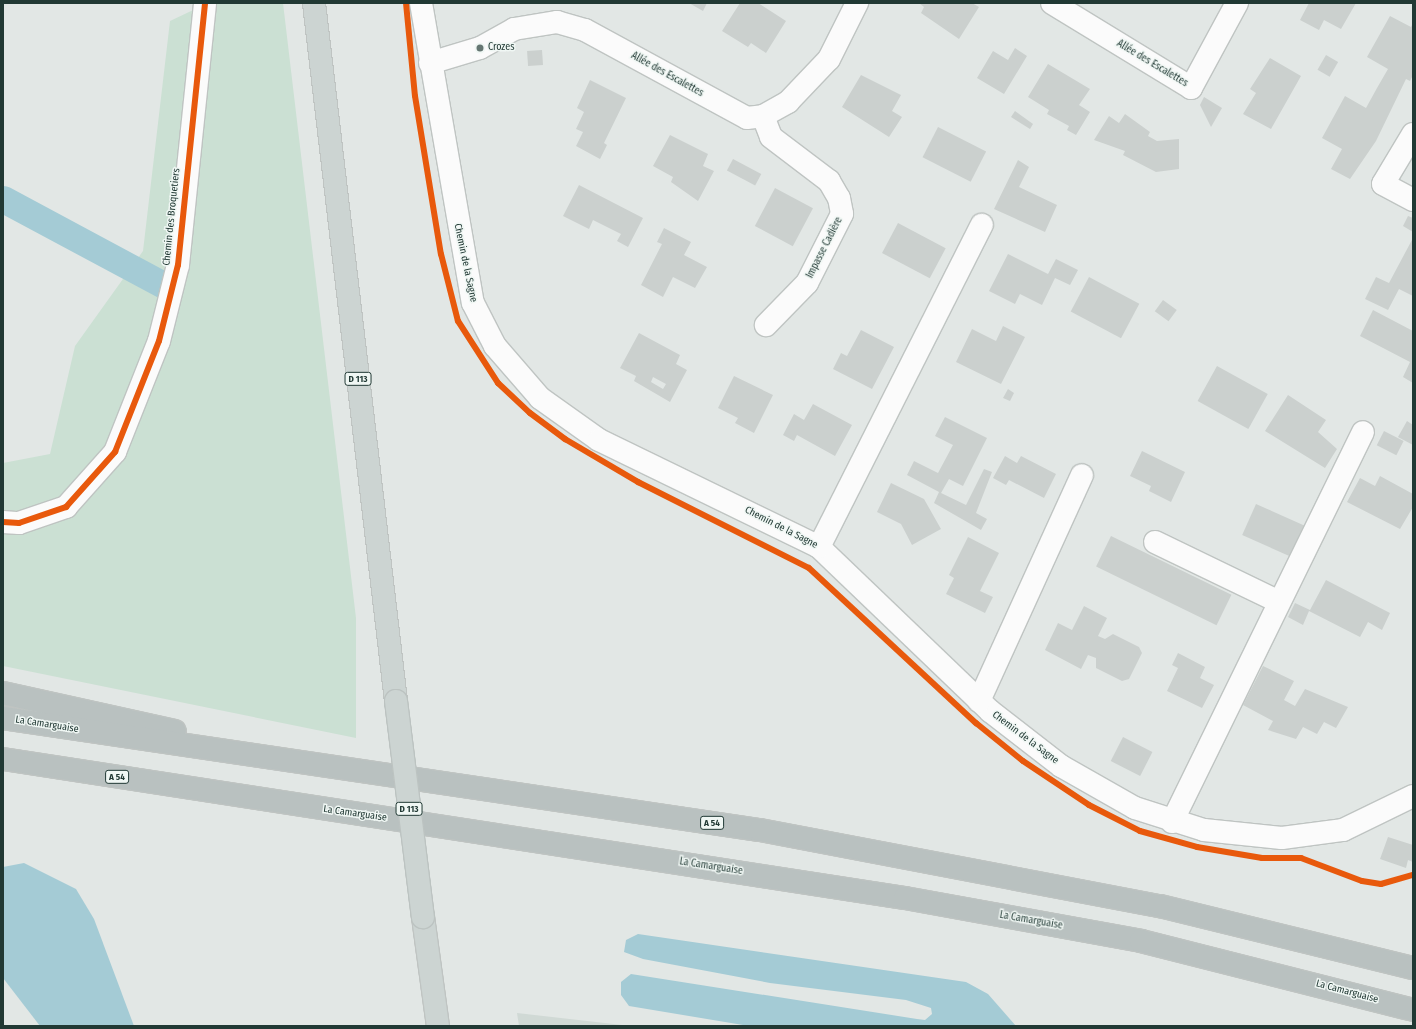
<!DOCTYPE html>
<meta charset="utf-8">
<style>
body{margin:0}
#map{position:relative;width:1416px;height:1029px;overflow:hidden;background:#e2e7e5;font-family:"Fira Sans Condensed",sans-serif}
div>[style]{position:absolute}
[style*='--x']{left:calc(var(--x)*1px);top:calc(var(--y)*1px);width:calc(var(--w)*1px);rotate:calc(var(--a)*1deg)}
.built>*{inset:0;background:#d0d9d5}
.green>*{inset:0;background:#cbe0d3}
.water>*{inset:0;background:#a4cbd5}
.canal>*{height:27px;margin:-13.5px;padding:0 13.5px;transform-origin:13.5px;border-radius:13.5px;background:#a4cbd5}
.building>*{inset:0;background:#cbd0ce;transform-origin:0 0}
.roads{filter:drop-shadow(1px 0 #bfc4c2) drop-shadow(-1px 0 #bfc4c2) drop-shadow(0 1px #bfc4c2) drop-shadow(0 -1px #bfc4c2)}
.minor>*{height:22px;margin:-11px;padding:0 11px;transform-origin:11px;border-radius:11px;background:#fbfbfb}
.primary>*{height:22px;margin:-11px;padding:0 11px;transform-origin:11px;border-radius:11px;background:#ccd4d2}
.motorway>*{height:22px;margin:-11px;padding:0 11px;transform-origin:11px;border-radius:11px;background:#b9c1c0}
.bridges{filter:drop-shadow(1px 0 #bcc3c1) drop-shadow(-1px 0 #bcc3c1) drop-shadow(0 1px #bcc3c1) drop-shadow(0 -1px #bcc3c1)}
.primary-bridge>*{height:22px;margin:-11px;padding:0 11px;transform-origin:11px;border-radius:11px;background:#ccd4d2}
.cycleway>*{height:6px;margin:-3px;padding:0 3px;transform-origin:3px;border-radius:3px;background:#e8590c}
.dots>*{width:11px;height:11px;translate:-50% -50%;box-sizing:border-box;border:2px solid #f0f7f4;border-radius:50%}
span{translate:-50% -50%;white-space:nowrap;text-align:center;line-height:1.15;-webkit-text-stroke:3px #f0f7f4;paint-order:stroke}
.shield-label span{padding:1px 3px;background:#f0f7f4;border:1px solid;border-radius:3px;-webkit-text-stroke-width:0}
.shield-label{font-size:9px;color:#213934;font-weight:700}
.poi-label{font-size:10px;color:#213934}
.left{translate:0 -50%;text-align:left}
.street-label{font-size:10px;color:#213934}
.frame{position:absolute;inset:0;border:4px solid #213934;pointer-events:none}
</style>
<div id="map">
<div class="built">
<div style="clip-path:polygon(517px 1013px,631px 1026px,519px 1026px)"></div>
</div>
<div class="green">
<div style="clip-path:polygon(208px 3px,283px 3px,356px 618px,356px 738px,3px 666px,3px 463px,50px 454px,75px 346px,143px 251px,170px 21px)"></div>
</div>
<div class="water">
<div style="clip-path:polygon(24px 863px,76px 889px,94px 919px,134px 1026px,40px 1026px,3px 978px,3px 867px)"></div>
<div style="clip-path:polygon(638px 934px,966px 982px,988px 994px,1016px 1026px,749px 1026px,629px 1006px,621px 995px,621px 982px,631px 974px,917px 1019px,925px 1020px,932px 1014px,931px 1008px,906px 1000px,770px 983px,643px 959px,624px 952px,626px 940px)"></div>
</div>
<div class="canal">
<div style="--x:3;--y:199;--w:184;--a:28.2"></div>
</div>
<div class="building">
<div style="clip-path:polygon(689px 3px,707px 3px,703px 11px)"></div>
<div style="clip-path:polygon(740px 3px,758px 3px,786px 21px,766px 53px,751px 43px,748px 47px,722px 31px)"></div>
<div style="clip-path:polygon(919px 3px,972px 3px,979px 7px,959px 39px,921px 13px,924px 7px)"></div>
<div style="clip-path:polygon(1309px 3px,1356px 3px,1341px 29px,1324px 20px,1319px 30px,1300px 20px)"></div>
<div style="clip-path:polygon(1390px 16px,1411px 27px,1413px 23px,1413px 75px,1410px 81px,1406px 79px,1376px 141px,1350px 179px,1331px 169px,1342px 149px,1322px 138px,1345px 96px,1366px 108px,1377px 88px,1388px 69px,1367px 57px)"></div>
<div style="clip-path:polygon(1015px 48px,1027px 56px,1004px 94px,977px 78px,993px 51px,1008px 60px)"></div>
<div style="left:542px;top:50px;width:15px;height:15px;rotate:86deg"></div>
<div style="left:1326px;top:55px;width:14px;height:17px;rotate:30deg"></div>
<div style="clip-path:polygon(1270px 58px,1301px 76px,1271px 129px,1243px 114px,1256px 93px,1250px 89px)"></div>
<div style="clip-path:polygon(1048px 64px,1090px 89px,1079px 105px,1090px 112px,1076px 135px,1067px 130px,1069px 126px,1047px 114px,1049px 110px,1028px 97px)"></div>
<div style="clip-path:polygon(861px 75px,901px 95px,892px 111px,902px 117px,889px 137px,842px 107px)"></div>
<div style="clip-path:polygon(590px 80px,626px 98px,604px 143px,607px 145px,600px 159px,576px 146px,583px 132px,576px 129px,584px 112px,577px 108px)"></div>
<div style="clip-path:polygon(1204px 97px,1222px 108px,1211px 127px,1200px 105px)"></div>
<div style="clip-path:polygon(1015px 111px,1033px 124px,1030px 129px,1011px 117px)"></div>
<div style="clip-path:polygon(1125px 114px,1150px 132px,1148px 136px,1157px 141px,1179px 139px,1179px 169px,1156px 172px,1123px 155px,1125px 151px,1094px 140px,1109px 116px,1119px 123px)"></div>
<div style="left:938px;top:127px;width:54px;height:34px;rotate:27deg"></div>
<div style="clip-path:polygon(670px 135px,708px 154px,703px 166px,714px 171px,698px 201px,671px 182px,673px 177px,653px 166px)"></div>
<div style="left:733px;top:159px;width:32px;height:13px;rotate:28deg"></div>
<div style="clip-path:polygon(1018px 160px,1029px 167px,1019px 187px,1057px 205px,1045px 232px,994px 209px)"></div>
<div style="clip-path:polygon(579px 185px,643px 218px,628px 247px,617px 241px,621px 234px,593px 220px,589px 229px,563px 216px)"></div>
<div style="left:775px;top:188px;width:43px;height:43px;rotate:28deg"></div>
<div style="clip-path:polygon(1408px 216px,1413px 218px,1413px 232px,1403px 226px)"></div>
<div style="left:898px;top:223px;width:54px;height:34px;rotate:28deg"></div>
<div style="clip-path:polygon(664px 228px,691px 242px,684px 255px,707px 267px,695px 288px,673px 277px,663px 297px,641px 285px,662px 244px,657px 242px)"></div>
<div style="clip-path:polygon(1413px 238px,1413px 296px,1399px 289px,1388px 310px,1365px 299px,1376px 277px,1389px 283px)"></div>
<div style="clip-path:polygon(1008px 254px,1048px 274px,1056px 259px,1078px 270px,1070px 285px,1055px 278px,1042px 305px,1020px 294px,1015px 304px,989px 291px)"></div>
<div style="left:1089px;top:277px;width:57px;height:39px;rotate:28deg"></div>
<div style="left:1163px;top:300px;width:17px;height:14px;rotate:36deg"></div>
<div style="clip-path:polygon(1373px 310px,1413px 331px,1413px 383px,1403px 377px,1410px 362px,1360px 336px)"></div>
<div style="clip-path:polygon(1003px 326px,1025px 337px,1001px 384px,956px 362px,972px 329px,996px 341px)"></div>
<div style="clip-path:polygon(861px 330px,894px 347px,872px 389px,833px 369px,841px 353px,847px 356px)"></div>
<div style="clip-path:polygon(evenodd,639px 333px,680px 355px,676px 364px,687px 370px,670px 402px,634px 381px,636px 376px,620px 368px,639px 333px,653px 377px,666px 384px,663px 389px,651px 382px,653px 377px)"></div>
<div style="left:1217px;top:366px;width:58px;height:40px;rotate:29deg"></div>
<div style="clip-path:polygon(734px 376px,773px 395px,754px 433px,735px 423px,738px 418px,718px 408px)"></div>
<div style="clip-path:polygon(1008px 389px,1014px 393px,1010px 401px,1003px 398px)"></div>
<div style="clip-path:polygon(1288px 395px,1326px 420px,1318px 432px,1337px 449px,1325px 468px,1265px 431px)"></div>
<div style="clip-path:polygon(813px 404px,852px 425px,835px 456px,797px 435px,794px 441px,783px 435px,794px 414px,804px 420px)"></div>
<div style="clip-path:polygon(945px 417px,987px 438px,963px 486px,949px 479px,941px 493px,966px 505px,984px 469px,992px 472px,976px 513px,987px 519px,981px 530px,934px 503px,939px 492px,907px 475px,914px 461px,938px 473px,953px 445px,935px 436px)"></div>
<div style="clip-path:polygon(1407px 421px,1413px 425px,1413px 445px,1398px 437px)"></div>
<div style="left:1384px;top:431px;width:22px;height:16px;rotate:27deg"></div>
<div style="clip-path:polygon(1142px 451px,1185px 472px,1171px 502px,1149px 491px,1151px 486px,1130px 476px)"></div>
<div style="clip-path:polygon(1005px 456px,1017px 463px,1021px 456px,1056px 474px,1044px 498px,1009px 480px,1006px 485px,993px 478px)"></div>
<div style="clip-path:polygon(1380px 476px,1413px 494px,1413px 507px,1400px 529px,1347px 502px,1360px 478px,1375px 486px)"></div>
<div style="clip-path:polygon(891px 483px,924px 499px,941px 529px,912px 545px,901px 524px,877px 512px)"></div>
<div style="left:1256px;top:504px;width:54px;height:34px;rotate:24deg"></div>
<div style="left:1111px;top:536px;width:134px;height:34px;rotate:26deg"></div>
<div style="clip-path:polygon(968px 537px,999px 553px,980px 591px,993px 597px,985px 613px,946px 594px,954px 578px,949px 575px)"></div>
<div style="clip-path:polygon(1326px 580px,1390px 613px,1382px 630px,1368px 622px,1360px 637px,1309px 611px,1303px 625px,1288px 617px,1295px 603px,1310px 610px)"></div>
<div style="clip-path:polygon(1084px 606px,1107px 618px,1098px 636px,1105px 639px,1113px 634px,1139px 647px,1142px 653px,1129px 679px,1122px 681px,1096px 668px,1096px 658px,1088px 655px,1081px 669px,1045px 650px,1058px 623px,1072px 630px)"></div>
<div style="clip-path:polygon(1178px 653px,1205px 667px,1200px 678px,1214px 685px,1202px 708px,1167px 691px,1178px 668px,1172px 665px)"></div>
<div style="clip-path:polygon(1263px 666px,1294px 681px,1284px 700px,1295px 706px,1305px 689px,1348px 707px,1336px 728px,1324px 722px,1317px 734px,1303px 727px,1296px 739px,1268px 730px,1273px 721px,1243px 705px)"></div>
<div style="left:1123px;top:737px;width:33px;height:27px;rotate:27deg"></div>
<div style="clip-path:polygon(1388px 837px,1413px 845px,1413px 862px,1408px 860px,1406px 868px,1380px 859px)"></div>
</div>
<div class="roads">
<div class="minor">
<div style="--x:421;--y:3;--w:304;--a:80.2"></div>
<div style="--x:473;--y:303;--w:48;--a:62.9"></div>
<div style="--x:495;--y:346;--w:69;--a:49.1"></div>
<div style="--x:540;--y:398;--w:72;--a:35.4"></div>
<div style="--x:599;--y:440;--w:245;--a:25.9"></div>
<div style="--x:819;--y:547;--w:237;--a:43.8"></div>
<div style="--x:990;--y:711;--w:90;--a:37.8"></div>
<div style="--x:1061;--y:766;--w:85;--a:29.6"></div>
<div style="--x:1135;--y:808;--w:72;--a:17.7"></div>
<div style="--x:1204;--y:830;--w:78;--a:5.9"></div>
<div style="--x:1282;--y:838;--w:62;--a:-7.5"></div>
<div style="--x:1343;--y:830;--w:78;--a:-25.9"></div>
<div style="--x:1052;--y:3;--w:163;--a:31.4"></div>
<div style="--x:1191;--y:88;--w:97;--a:-61.6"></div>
<div style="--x:430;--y:63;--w:52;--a:-16.7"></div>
<div style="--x:480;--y:48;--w:39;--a:-29"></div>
<div style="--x:514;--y:29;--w:44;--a:-9.2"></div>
<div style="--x:557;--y:22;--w:29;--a:16"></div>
<div style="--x:585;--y:30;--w:184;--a:28.5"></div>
<div style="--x:747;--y:118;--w:16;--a:-7"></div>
<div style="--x:763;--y:116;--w:29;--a:-29"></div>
<div style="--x:788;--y:102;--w:59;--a:-46.4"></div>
<div style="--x:829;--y:59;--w:63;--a:-63.4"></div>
<div style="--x:763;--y:116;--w:22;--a:69"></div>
<div style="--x:771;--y:137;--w:73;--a:37.2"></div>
<div style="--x:829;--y:181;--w:20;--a:60"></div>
<div style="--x:839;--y:198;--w:16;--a:79"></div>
<div style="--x:842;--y:214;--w:77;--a:116.9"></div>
<div style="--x:807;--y:283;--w:59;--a:134.3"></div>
<div style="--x:1413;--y:134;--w:58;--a:121"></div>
<div style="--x:1383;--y:184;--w:34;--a:28"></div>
<div style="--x:3;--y:522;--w:16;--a:4"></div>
<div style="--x:19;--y:523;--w:50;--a:-18.8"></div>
<div style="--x:66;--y:507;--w:74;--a:-48.3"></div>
<div style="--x:115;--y:452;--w:119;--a:-68.4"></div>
<div style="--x:159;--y:341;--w:78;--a:-76"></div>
<div style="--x:178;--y:265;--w:263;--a:-84.1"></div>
<div style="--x:1155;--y:542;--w:136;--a:25.8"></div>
<div style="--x:819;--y:547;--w:361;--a:-63.2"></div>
<div style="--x:979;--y:701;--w:248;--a:-65.5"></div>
<div style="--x:1172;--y:822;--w:434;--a:-63.9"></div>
</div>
<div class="primary">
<div style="--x:314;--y:3;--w:703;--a:83.3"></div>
<div style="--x:423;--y:917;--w:110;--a:82.2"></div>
</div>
<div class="motorway">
<div style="--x:3;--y:693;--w:176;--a:12.5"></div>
<div style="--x:3;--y:718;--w:765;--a:8.42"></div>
<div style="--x:760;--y:830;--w:407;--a:10.8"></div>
<div style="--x:1160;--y:906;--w:260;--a:13.8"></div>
<div style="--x:3;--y:759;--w:913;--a:8.76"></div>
<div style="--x:905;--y:898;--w:240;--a:10.3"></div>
<div style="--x:1141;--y:941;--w:281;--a:14.2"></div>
</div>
</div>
<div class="bridges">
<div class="primary-bridge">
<div style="--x:396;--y:701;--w:218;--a:82.9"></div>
</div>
</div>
<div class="cycleway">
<div style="--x:406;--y:3;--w:93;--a:84.5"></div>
<div style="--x:415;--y:96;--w:160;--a:80.7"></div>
<div style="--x:441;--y:254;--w:69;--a:75.8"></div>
<div style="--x:458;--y:321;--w:74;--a:57.2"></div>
<div style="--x:498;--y:383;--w:44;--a:43.2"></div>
<div style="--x:530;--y:413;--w:44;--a:36.6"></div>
<div style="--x:565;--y:439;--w:85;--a:30.5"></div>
<div style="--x:638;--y:482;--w:191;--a:26.7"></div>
<div style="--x:809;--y:568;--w:228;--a:42.9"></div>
<div style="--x:976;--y:723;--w:60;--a:39"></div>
<div style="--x:1023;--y:761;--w:79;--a:33.7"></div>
<div style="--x:1089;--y:805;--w:57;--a:27"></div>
<div style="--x:1140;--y:831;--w:59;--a:15.7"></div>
<div style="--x:1197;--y:847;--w:66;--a:9.6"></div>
<div style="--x:1262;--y:858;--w:39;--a:0"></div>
<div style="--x:1301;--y:858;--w:65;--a:20.7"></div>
<div style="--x:1362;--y:881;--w:19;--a:9"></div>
<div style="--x:1381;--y:884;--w:33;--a:-16"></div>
<div style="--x:3;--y:522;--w:16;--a:4"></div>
<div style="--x:19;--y:523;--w:50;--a:-18.8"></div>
<div style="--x:66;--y:507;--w:74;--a:-48.3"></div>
<div style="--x:115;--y:452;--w:119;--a:-68.4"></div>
<div style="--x:159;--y:341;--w:78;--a:-76"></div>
<div style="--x:178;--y:265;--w:263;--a:-84.1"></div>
</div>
<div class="dots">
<div style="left:480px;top:48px;background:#657672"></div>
</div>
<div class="shield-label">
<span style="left:358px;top:379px">D 113</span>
<span style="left:117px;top:777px">A 54</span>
<span style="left:409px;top:809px">D 113</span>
<span style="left:712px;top:823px">A 54</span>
</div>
<div class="poi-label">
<span class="left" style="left:488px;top:48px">Crozes</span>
</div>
<div class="street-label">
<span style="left:1152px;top:64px;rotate:31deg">Allée des Escalettes</span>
<span style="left:667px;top:75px;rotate:29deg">Allée des Escalettes</span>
<span style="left:172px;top:217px;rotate:-84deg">Chemin des Broquetiers</span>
<span style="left:825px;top:248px;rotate:-63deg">Impasse Cadière</span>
<span style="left:465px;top:263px;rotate:78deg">Chemin de la Sagne</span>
<span style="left:781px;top:528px;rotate:27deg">Chemin de la Sagne</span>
<span style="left:47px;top:725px;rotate:9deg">La Camarguaise</span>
<span style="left:1025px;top:738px;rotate:37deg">Chemin de la Sagne</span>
<span style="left:355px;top:814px;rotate:8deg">La Camarguaise</span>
<span style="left:711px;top:867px;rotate:9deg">La Camarguaise</span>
<span style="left:1031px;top:921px;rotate:10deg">La Camarguaise</span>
<span style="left:1347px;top:992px;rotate:15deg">La Camarguaise</span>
</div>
<div class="frame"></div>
</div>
